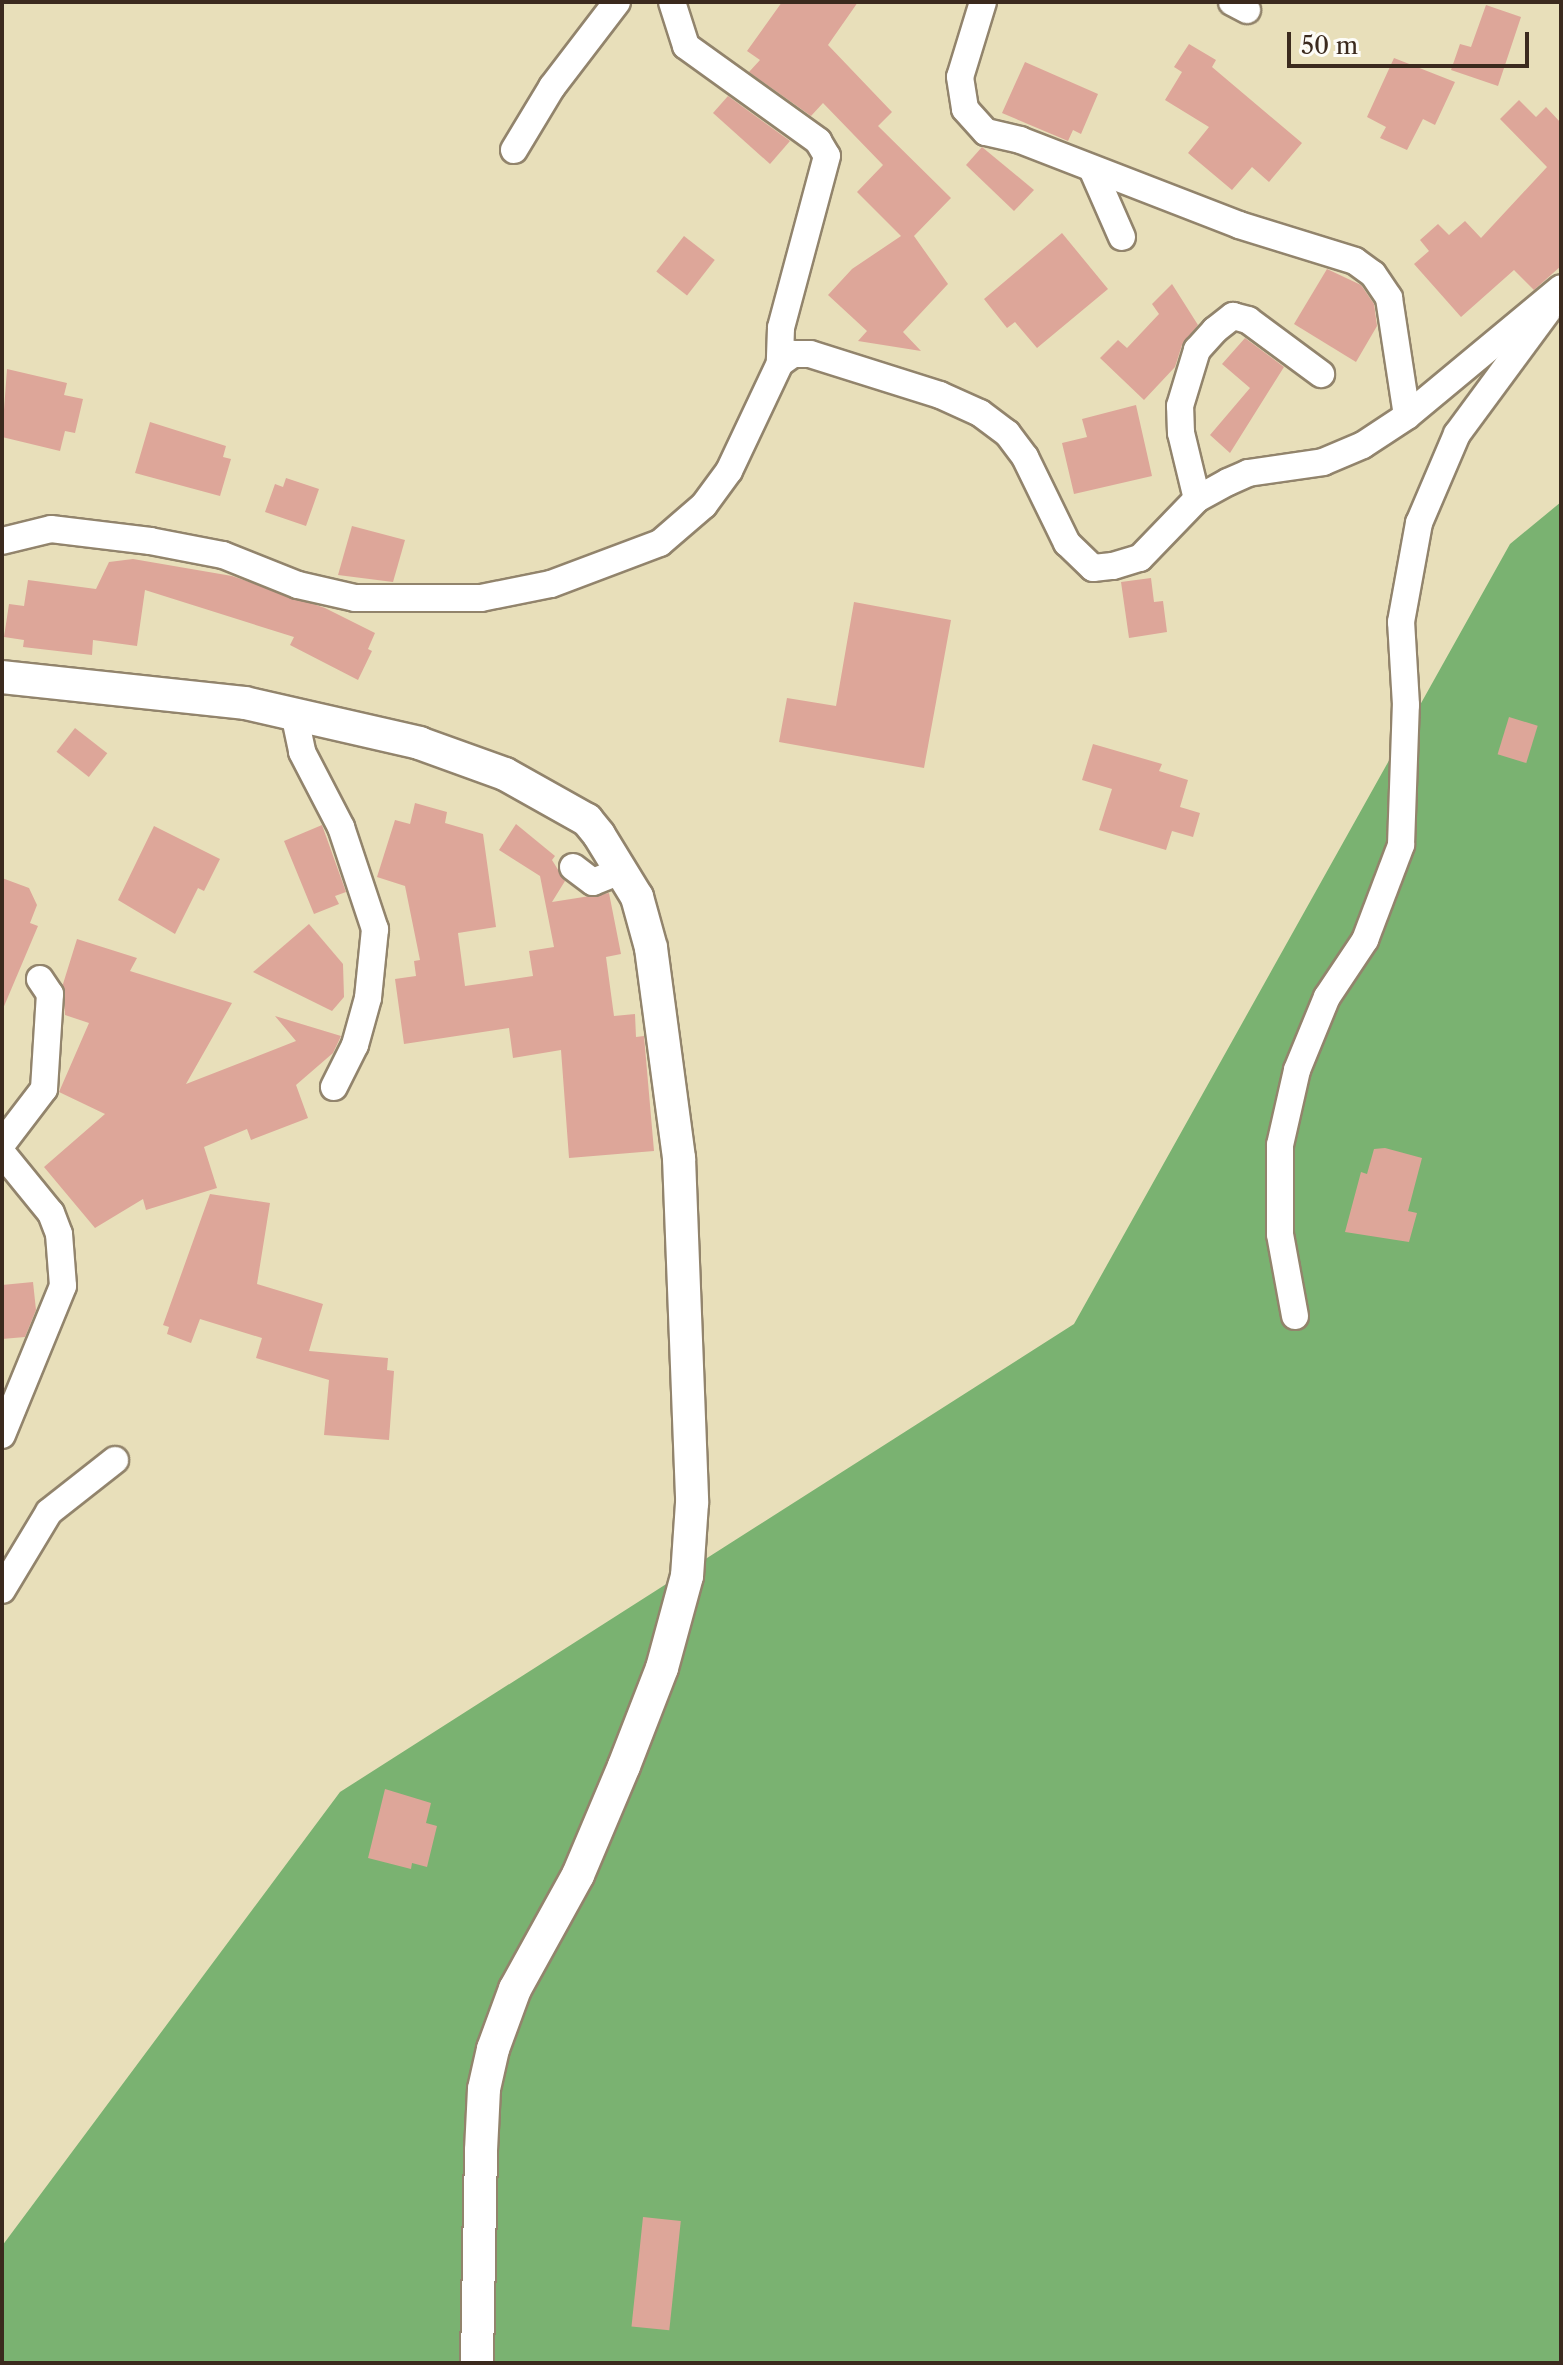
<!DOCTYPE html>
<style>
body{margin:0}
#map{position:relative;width:1563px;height:2365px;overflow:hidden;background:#e8dfba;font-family:"Libre Caslon Text",serif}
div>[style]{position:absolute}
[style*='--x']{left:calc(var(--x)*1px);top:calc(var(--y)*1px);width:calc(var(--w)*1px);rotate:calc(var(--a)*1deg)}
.forest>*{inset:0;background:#7ab271}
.building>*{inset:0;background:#dda699;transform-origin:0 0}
.roads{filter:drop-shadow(2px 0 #92846c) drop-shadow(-2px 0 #92846c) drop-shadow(0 2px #92846c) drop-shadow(0 -2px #92846c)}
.minor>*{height:26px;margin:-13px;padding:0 13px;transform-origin:13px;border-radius:13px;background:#fff}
.tertiary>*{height:32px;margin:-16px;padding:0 16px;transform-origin:16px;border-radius:16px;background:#fff}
span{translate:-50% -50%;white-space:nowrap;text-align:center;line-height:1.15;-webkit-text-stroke:6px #fdfcf7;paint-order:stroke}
.frame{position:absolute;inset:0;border:4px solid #3b2a1e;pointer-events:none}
.scale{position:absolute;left:1287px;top:32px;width:242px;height:36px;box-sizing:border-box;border:4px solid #3b2a1e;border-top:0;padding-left:10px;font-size:24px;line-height:28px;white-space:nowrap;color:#3b2a1e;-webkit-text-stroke:6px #fdfcf7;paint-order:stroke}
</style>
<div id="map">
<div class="forest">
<div style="clip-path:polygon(1561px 502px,1561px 2363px,2px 2363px,2px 2246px,340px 1792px,1074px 1324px,1510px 544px)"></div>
</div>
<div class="building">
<div style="clip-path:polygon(782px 2px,858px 2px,828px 45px,892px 112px,878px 126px,951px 198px,914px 236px,948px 284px,903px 332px,921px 351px,858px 341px,867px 331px,828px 295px,852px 269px,901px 236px,857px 192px,883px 165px,823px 103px,811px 116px,749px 72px,760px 60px,747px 51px)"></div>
<div style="clip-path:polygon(1486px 5px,1521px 17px,1498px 86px,1451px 70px,1460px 44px,1471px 47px)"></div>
<div style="clip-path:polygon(1189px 44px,1216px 60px,1212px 67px,1302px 143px,1269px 182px,1252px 167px,1232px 190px,1188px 153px,1209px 127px,1165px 100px,1182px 72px,1174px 67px)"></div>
<div style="clip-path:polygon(1394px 58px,1455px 82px,1435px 125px,1423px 119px,1407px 150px,1380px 138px,1386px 127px,1367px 117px)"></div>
<div style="clip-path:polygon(1025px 62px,1098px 94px,1081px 134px,1073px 130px,1068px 141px,1002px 113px)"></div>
<div style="clip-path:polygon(728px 96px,790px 141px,770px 164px,713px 113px)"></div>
<div style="clip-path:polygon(1519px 100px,1536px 117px,1546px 107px,1561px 123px,1561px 266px,1534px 290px,1514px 270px,1461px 317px,1414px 264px,1429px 251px,1420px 240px,1438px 224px,1449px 235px,1465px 221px,1481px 238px,1547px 167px,1500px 119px)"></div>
<div style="clip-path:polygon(982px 147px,1034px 190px,1014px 211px,966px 165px)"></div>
<div style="clip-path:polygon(1062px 233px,1108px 289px,1037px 348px,1015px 322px,1007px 328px,984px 299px)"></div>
<div style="left:684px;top:236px;width:39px;height:45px;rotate:38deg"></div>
<div style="clip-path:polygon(1327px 269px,1361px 285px,1374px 304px,1377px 326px,1356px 362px,1294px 324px)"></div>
<div style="clip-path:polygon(1172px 284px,1198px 325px,1182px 345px,1175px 367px,1144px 400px,1100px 358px,1118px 340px,1127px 348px,1159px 314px,1152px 304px)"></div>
<div style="clip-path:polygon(1245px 338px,1284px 367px,1230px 453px,1210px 435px,1250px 388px,1222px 364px)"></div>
<div style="clip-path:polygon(7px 369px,67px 383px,64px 395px,83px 399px,75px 433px,65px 431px,60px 451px,2px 437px)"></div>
<div style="clip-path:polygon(1136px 405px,1152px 476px,1074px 494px,1062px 443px,1087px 437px,1082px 419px)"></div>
<div style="clip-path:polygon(150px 422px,226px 446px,223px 457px,231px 459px,220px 496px,135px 473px)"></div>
<div style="clip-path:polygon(286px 478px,319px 489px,306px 526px,265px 512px,275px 484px,283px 487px)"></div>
<div style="clip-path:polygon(352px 526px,405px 540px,393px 582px,338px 575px)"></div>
<div style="clip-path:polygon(133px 559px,232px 576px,325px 608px,375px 633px,368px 649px,372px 651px,358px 680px,290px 645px,294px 637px,145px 590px,137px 646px,93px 640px,92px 655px,23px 647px,24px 640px,4px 637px,9px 604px,24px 606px,28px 580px,96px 589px,109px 562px)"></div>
<div style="clip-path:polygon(1151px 578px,1154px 602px,1163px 601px,1167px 632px,1129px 638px,1121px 582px)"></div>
<div style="clip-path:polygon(854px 602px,951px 620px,924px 768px,779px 742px,787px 698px,836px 706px)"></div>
<div style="left:1509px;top:717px;width:30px;height:39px;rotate:17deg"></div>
<div style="left:75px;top:728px;width:41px;height:30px;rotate:38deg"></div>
<div style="clip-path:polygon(1093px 744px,1162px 764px,1159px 771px,1188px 780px,1180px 807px,1200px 813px,1193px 837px,1172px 831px,1166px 850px,1099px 830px,1112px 789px,1082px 780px)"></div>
<div style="clip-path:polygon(415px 803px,447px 812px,445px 823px,483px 834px,496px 927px,458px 933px,465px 986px,533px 976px,529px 951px,554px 947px,540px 876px,499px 850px,516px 824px,555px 856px,552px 860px,565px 881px,552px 902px,609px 893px,621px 954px,606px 957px,614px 1016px,635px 1014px,636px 1037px,644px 1036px,654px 1151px,569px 1158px,561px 1050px,513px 1058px,509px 1028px,404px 1044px,395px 979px,416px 976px,414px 961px,420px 960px,405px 886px,377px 877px,395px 820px,410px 824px)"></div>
<div style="clip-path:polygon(322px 825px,346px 892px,335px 896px,339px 904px,314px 914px,284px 841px)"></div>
<div style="clip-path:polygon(154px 826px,220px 859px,204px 891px,198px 888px,175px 934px,118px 900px)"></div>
<div style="clip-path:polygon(2px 878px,29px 888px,37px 905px,30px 923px,38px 926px,2px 1011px)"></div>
<div style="clip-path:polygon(309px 924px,343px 964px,344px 997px,332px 1011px,253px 972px)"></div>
<div style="clip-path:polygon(77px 939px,137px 958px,130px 971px,232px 1003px,186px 1084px,296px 1041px,275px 1016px,341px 1036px,333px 1053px,296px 1085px,308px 1118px,251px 1140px,247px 1129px,204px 1147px,217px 1188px,146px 1210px,143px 1199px,95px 1228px,44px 1167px,105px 1114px,59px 1092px,89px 1023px,65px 1015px,63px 984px)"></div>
<div style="clip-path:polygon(1385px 1148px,1422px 1158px,1408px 1211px,1417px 1213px,1409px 1242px,1345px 1232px,1361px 1172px,1367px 1174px,1374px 1149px)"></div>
<div style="clip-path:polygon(210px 1194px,270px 1203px,257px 1284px,323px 1304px,309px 1351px,388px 1358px,387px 1370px,394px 1371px,389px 1440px,324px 1435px,329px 1380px,256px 1358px,262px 1338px,200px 1319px,191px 1343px,167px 1334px,169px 1327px,163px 1325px)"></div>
<div style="clip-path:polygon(33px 1282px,36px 1310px,25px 1337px,2px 1339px,2px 1285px)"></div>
<div style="clip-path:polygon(385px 1789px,431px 1803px,426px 1823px,437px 1826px,427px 1867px,412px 1863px,411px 1869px,368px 1858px)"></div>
<div style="left:643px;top:2217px;width:38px;height:110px;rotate:6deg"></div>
</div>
<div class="roads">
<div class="minor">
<div style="--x:672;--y:2;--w:46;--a:72.3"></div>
<div style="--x:686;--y:46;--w:163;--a:35.7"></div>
<div style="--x:818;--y:141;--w:17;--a:59"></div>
<div style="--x:827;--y:156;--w:178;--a:105"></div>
<div style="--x:781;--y:328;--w:35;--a:92"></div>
<div style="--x:983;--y:2;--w:78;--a:107"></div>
<div style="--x:960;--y:77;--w:32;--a:81"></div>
<div style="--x:965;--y:109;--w:31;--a:48"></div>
<div style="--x:986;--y:132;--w:35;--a:13"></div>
<div style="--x:1020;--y:140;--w:235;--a:21.2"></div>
<div style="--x:1239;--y:225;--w:121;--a:17.2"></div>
<div style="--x:1355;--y:261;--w:22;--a:36"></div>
<div style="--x:1373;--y:274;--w:29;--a:56"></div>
<div style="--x:1389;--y:298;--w:119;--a:81.3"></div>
<div style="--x:1232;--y:2;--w:17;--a:28"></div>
<div style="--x:514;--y:150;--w:74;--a:-58.9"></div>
<div style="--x:552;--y:87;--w:107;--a:-52.6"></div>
<div style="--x:1093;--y:171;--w:72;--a:66.3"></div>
<div style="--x:1197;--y:499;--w:68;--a:-103.6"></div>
<div style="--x:1181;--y:433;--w:27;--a:-92"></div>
<div style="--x:1180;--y:406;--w:59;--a:-73.1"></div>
<div style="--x:1197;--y:350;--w:27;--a:-48"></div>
<div style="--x:1215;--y:330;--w:23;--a:-38"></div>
<div style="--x:1233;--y:316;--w:16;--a:15"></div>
<div style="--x:1248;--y:320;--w:91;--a:36.5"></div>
<div style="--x:2;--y:541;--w:50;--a:-13.8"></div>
<div style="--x:51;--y:529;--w:100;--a:6.9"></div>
<div style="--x:150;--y:541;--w:74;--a:10.9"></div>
<div style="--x:223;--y:555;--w:81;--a:21.8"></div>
<div style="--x:298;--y:585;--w:58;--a:12.8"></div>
<div style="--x:355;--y:598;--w:126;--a:0"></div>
<div style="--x:481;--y:598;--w:71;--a:-11.3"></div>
<div style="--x:551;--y:584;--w:116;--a:-20.6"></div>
<div style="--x:660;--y:543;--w:58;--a:-40.8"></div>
<div style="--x:704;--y:505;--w:42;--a:-53.7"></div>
<div style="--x:729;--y:471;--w:119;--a:-64.7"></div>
<div style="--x:780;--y:363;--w:16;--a:-35"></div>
<div style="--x:793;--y:354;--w:17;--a:0"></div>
<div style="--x:810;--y:354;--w:136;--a:17.5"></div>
<div style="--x:940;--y:395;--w:44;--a:24.2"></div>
<div style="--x:980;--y:413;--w:34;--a:37"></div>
<div style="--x:1007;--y:433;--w:30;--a:53"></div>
<div style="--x:1025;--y:457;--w:96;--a:64"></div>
<div style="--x:1067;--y:543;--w:36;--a:44"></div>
<div style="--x:1093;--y:568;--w:20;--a:-6"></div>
<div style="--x:1113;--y:566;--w:28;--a:-17"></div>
<div style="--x:1140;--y:558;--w:82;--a:-46"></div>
<div style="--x:1197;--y:499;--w:35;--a:-29"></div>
<div style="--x:1228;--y:482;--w:22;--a:-24"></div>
<div style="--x:1248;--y:473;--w:76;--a:-8.3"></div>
<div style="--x:1323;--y:462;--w:43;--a:-23"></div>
<div style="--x:1363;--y:445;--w:53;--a:-33.4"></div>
<div style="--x:1407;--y:416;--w:200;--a:-39.7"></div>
<div style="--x:294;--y:713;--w:40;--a:78"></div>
<div style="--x:302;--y:752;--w:85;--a:62.5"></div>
<div style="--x:341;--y:827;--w:108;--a:71.6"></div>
<div style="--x:375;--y:929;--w:69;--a:95.8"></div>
<div style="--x:368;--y:998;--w:49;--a:105.5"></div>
<div style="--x:355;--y:1045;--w:47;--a:116.6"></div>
<div style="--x:573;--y:867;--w:25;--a:37"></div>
<div style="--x:593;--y:882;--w:31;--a:-22"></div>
<div style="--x:2;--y:1144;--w:69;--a:-52.6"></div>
<div style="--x:44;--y:1089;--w:95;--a:-86.4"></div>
<div style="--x:50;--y:994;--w:18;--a:-124"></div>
<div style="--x:2;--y:1153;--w:77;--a:50.8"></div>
<div style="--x:51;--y:1213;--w:22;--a:69"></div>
<div style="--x:59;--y:1234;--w:52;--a:85.6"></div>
<div style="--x:63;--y:1286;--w:161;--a:112.3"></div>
<div style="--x:1295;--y:1316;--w:83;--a:-100.4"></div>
<div style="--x:1280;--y:1234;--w:89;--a:-90"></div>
<div style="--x:1280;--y:1145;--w:77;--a:-77.2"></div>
<div style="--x:1297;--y:1070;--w:79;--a:-67.7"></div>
<div style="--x:1327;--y:997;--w:69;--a:-56.3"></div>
<div style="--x:1365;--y:940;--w:102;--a:-69.2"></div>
<div style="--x:1401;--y:845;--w:140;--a:-88"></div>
<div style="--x:1406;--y:705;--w:83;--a:-93.4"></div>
<div style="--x:1401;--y:622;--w:101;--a:-79.7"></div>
<div style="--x:1419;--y:523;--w:97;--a:-66.9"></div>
<div style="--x:1457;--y:434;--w:152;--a:-53.6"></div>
<div style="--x:2;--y:1590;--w:91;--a:-58.9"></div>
<div style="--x:49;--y:1512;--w:84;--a:-38.2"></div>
</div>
<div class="tertiary">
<div style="--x:2;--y:677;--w:244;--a:6.1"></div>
<div style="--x:245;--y:703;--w:179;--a:12.9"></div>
<div style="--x:419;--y:743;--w:91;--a:19.8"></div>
<div style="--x:505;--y:774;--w:94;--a:29.3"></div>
<div style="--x:587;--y:820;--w:19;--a:51"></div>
<div style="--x:599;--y:835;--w:73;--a:58.5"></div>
<div style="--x:637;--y:897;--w:53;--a:74.6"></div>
<div style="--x:651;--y:948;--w:212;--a:82.4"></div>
<div style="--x:679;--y:1158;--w:345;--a:87.8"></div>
<div style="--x:692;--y:1503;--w:73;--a:93.9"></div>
<div style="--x:687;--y:1576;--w:95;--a:105.2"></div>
<div style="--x:662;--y:1668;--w:105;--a:111.2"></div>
<div style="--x:624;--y:1766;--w:118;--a:112.9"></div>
<div style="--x:578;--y:1875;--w:130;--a:118.9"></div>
<div style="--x:515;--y:1989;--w:64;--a:110.1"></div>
<div style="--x:493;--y:2049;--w:41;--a:102.7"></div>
<div style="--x:484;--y:2089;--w:62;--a:92.8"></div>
<div style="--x:481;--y:2151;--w:212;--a:91.1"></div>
</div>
</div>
<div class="frame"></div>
<div class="scale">50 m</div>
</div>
